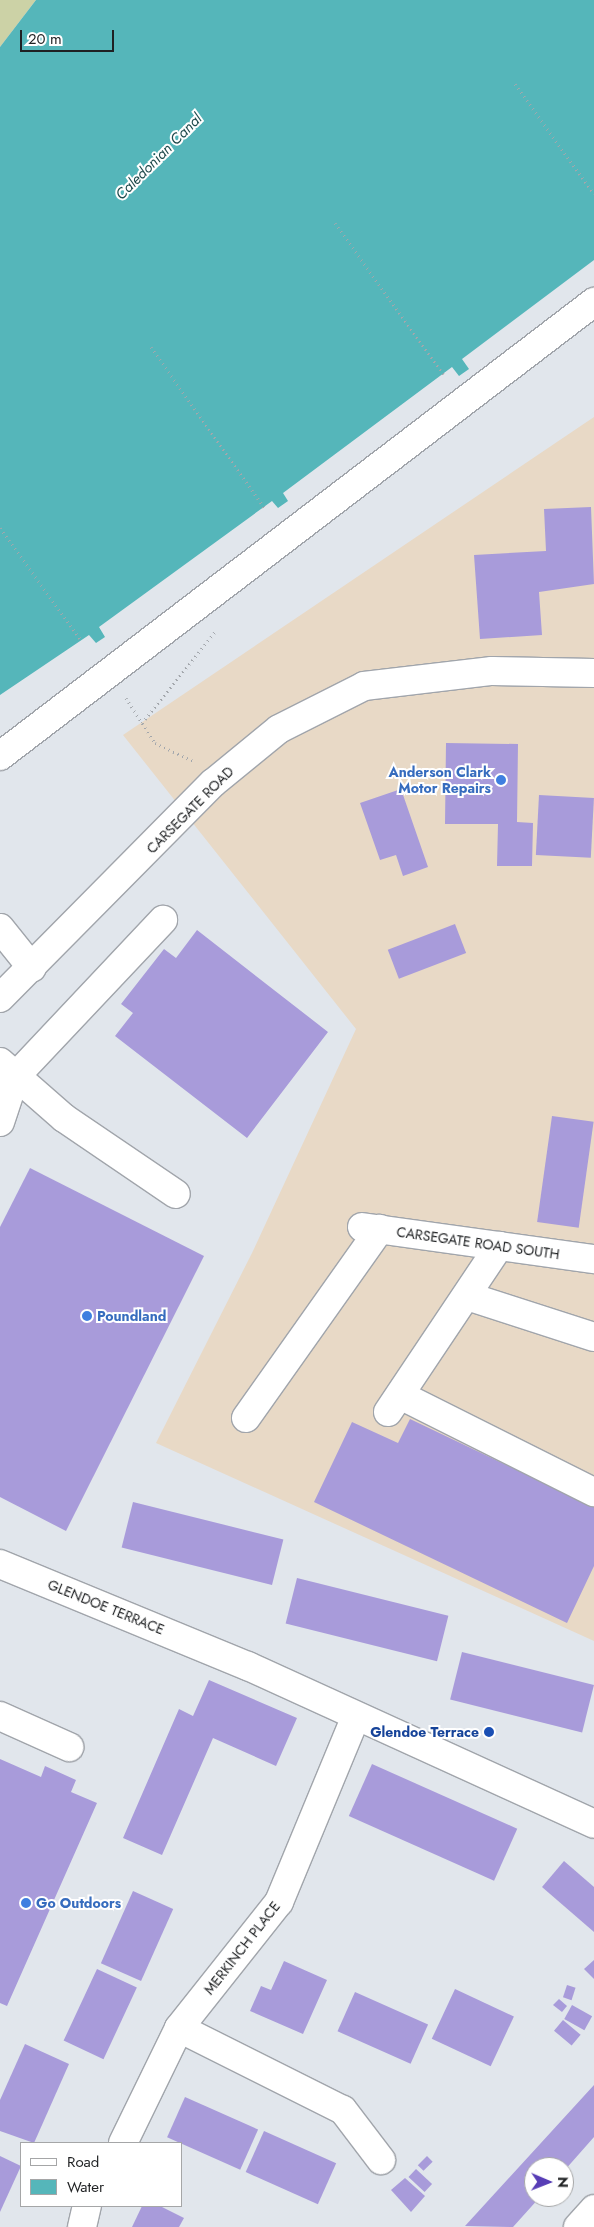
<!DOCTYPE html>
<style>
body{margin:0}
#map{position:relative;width:594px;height:2227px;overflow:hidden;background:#e1e6ec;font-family:Jost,sans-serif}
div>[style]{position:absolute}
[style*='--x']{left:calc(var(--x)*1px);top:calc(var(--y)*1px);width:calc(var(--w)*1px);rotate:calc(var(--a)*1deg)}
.industrial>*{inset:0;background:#e8d9c6}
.green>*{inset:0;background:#ccd2a6}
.water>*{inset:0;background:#55b6ba}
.building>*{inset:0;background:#a89bda;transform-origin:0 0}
.path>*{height:3px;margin-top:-1.5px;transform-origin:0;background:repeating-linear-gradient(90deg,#a3a7ac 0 1px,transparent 0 5px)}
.roads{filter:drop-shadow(1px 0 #a1a5ab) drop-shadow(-1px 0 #a1a5ab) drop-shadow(0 1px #a1a5ab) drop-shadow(0 -1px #a1a5ab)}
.minor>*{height:28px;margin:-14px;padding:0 14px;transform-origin:14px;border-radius:14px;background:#fff}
.dots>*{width:14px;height:14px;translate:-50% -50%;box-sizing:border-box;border:2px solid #fff;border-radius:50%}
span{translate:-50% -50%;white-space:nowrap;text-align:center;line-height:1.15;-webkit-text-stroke:4px #fff;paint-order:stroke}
.shop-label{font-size:14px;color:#366cbe;font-weight:700}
.right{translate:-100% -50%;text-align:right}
.left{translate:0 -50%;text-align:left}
.street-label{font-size:14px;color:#1f2123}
.transit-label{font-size:14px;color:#164399;font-weight:700}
.water-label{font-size:15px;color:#1e4a4c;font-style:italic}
.legend{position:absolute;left:20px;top:2142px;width:162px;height:65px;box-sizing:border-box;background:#fff;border:1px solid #a5a6a7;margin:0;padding:6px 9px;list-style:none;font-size:15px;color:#1f2123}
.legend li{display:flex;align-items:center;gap:10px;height:25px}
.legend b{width:25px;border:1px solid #a5a6a7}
.north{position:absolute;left:524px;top:2157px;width:50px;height:50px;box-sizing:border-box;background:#fff;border:1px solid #a5a6a7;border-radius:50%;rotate:91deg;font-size:14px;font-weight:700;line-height:20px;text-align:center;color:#1f2123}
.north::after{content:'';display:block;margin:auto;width:18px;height:22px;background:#583eb6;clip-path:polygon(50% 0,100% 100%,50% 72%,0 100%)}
.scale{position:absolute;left:20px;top:30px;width:94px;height:22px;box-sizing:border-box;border:2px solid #1f2123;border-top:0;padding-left:6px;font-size:15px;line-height:18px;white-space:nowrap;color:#1f2123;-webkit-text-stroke:4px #fff;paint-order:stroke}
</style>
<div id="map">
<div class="industrial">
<div style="clip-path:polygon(594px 417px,594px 1641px,156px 1443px,252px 1253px,356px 1029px,123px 735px)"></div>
</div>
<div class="green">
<div style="clip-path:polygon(0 0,36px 0,0 47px)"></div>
</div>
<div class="water">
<div style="clip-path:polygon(36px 0,594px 0,594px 260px,462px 359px,469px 369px,459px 376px,452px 367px,283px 493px,288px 501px,278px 508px,272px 501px,99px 627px,105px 637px,96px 643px,89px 635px,0 695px,0 47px)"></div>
</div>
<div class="building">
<div style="clip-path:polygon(591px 507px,594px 584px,539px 592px,542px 635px,480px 639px,474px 555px,546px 551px,544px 509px)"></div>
<div style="clip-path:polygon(446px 743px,518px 744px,517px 822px,533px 823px,532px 866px,497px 866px,498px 824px,445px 824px)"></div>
<div style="clip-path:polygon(401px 789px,428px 867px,403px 876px,396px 855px,380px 860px,360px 803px)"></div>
<div style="left:539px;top:795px;width:55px;height:60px;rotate:3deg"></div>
<div style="left:455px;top:924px;width:31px;height:72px;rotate:69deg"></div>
<div style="clip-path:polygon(197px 930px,328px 1032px,247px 1138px,115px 1036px,133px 1013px,121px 1004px,164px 949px,176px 958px)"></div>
<div style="left:552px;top:1116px;width:42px;height:107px;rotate:8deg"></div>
<div style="clip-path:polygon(30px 1168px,204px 1256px,66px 1531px,0 1497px,0 1227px)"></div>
<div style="clip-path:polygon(410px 1419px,594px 1507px,594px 1566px,567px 1623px,314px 1502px,352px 1422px,398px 1443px)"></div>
<div style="left:133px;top:1502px;width:155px;height:47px;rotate:14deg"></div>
<div style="left:297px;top:1578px;width:156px;height:47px;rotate:14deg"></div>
<div style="left:462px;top:1652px;width:136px;height:49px;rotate:14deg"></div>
<div style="clip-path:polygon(209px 1680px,297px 1718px,276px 1766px,213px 1738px,162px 1855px,123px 1838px,179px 1709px,193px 1716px)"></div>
<div style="clip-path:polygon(0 1759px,41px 1777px,45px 1766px,76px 1780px,71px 1792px,97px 1803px,7px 2006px,0 2003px)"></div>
<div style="left:372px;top:1764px;width:159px;height:57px;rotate:24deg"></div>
<div style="clip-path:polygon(564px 1861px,594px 1887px,594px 1932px,542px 1887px)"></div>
<div style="left:133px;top:1891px;width:44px;height:79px;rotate:24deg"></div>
<div style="clip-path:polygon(594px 1960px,594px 1979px,584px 1969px)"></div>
<div style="clip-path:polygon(284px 1961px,327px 1980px,303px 2034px,250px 2011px,261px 1986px,271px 1990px)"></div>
<div style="left:97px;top:1969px;width:44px;height:79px;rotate:25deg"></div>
<div style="left:567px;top:1985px;width:9px;height:13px;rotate:18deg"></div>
<div style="left:455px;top:1989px;width:65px;height:55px;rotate:25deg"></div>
<div style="left:355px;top:1992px;width:80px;height:43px;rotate:24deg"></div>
<div style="clip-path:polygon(559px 1999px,567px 2006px,562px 2012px,553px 2005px)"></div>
<div style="left:572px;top:2005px;width:23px;height:16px;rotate:29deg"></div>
<div style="left:563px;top:2020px;width:23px;height:14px;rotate:40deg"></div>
<div style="clip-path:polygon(25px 2044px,69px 2064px,34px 2143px,0 2131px,0 2100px)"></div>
<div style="clip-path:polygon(594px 2085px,594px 2137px,564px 2171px,564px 2167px,534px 2167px,534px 2197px,540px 2197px,513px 2227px,465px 2226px)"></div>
<div style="left:185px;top:2097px;width:80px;height:44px;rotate:24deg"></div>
<div style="left:264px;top:2131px;width:79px;height:45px;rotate:24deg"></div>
<div style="clip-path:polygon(0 2156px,21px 2166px,0 2212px)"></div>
<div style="left:427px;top:2156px;width:8px;height:13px;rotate:45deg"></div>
<div style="left:416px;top:2169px;width:22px;height:11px;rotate:43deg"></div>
<div style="clip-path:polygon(405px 2178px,425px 2196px,411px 2212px,391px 2190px)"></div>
<div style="clip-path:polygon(142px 2206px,160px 2206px,184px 2218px,179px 2227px,132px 2227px)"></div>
</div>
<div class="path">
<div style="--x:515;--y:84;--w:135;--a:54.3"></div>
<div style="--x:335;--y:223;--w:186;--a:54.4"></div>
<div style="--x:151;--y:347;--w:196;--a:54.8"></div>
<div style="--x:0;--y:528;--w:138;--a:54.1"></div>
<div style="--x:126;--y:698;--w:54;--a:57.2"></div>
<div style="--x:155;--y:743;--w:42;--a:25.3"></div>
<div style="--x:142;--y:723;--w:117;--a:-51.3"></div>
</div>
<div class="roads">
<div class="minor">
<div style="--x:0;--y:756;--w:748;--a:-37.39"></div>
<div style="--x:0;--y:928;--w:51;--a:51.3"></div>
<div style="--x:0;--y:998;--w:303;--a:-45.3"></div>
<div style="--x:213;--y:783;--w:85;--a:-39.3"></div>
<div style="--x:279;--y:729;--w:95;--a:-26.8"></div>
<div style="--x:364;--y:686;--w:129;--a:-6.7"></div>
<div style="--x:492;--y:671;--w:102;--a:1.1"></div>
<div style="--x:0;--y:1062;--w:85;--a:41.2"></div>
<div style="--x:64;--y:1118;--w:135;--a:34.2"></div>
<div style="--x:0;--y:1087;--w:18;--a:-34"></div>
<div style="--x:15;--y:1077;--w:216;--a:-46.7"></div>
<div style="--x:0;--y:1122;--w:47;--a:-71.6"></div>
<div style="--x:362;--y:1227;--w:234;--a:7.9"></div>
<div style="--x:467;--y:1296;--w:133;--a:17.9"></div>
<div style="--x:400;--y:1395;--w:217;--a:26.6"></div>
<div style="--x:388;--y:1412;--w:200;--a:-56.2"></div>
<div style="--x:246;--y:1418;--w:232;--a:-54.7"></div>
<div style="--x:0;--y:1564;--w:268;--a:22.4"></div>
<div style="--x:248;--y:1666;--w:380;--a:24.5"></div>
<div style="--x:0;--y:1716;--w:76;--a:24.2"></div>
<div style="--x:179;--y:2028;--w:183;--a:26.6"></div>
<div style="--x:343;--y:2110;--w:63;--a:52.8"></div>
<div style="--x:123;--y:2143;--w:128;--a:-64"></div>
<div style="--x:179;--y:2028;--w:161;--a:-51.6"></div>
<div style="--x:279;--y:1902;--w:201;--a:-67.5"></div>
<div style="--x:82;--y:2227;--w:22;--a:-77"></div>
<div style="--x:578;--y:2227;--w:24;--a:-48"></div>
</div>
</div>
<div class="dots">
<div style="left:501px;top:780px;background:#3f7fe0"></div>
<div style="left:87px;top:1316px;background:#3f7fe0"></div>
<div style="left:489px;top:1732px;background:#1a4fb4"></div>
<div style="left:26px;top:1903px;background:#3f7fe0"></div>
</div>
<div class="shop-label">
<span class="right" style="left:491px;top:780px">Anderson Clark<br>Motor Repairs</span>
<span class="left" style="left:97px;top:1316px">Poundland</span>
<span class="left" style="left:36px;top:1903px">Go Outdoors</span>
</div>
<div class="street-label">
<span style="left:190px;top:810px;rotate:-45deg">CARSEGATE ROAD</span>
<span style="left:478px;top:1243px;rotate:8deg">CARSEGATE ROAD SOUTH</span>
<span style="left:106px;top:1607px;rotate:22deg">GLENDOE TERRACE</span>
<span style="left:242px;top:1948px;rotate:-52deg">MERKINCH PLACE</span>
</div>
<div class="transit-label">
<span class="right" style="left:479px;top:1732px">Glendoe Terrace</span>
</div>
<div class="water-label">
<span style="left:159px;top:157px;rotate:-45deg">Caledonian Canal</span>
</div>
<ul class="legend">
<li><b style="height:6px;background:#fff"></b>Road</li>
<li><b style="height:14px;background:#55b6ba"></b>Water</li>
</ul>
<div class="north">N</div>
<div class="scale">20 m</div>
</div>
